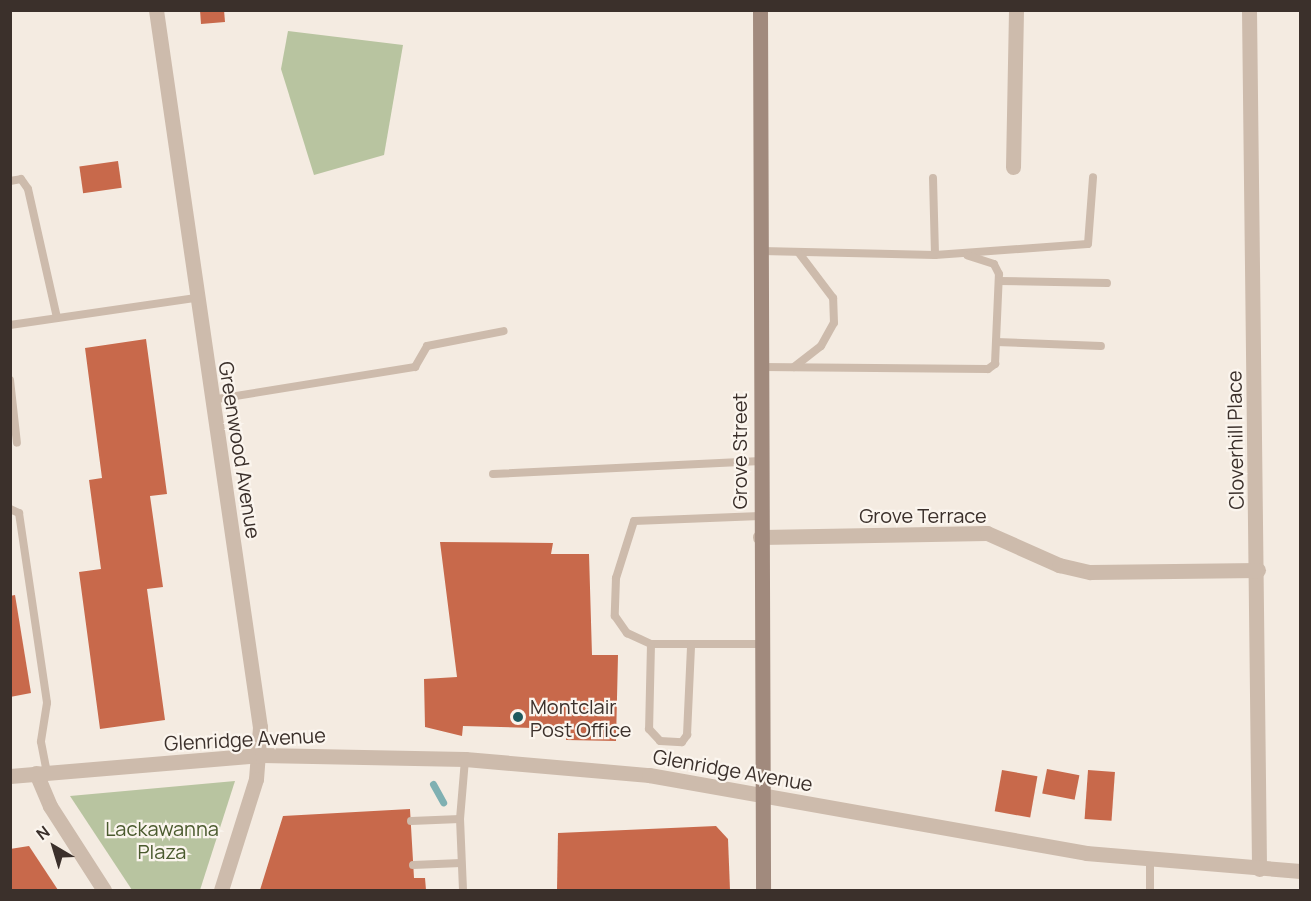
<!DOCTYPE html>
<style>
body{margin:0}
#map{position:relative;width:1311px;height:901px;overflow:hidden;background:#f4ebe1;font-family:Manrope,sans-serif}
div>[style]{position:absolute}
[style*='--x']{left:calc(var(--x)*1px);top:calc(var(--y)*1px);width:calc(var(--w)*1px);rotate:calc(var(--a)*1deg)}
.green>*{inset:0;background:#b8c4a0}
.stream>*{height:7px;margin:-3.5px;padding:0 3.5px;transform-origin:3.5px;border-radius:3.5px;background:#7fb0b2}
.building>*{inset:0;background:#c8694b;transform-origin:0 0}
.service>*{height:8px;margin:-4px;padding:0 4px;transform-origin:4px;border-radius:4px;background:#cdbbac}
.minor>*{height:15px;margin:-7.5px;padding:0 7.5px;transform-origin:7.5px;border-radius:7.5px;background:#cdbbac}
.tertiary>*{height:15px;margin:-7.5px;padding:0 7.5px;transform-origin:7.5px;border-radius:7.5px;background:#cdbbac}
.secondary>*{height:15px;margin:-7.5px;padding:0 7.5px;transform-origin:7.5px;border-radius:7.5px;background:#a18a7d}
.dots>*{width:16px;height:16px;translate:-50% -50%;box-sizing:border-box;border:3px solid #fbf5ee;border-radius:50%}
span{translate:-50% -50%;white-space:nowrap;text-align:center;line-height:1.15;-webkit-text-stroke:4.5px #fbf5ee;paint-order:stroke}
.street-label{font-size:20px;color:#3b302b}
.poi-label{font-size:20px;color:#3b302b}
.left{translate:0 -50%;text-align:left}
.park-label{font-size:20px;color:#4a5a2e}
.frame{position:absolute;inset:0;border:12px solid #3b302b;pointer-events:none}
.north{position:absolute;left:24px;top:817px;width:60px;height:60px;-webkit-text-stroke:4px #fbf5ee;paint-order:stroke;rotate:322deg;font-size:16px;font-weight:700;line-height:24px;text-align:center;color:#3b302b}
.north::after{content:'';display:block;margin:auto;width:21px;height:27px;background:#3b302b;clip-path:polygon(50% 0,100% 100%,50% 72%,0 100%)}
</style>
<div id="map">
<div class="green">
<div style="clip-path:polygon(288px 31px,403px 45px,384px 155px,314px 175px,281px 69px)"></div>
<div style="clip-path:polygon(235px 781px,200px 890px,132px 890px,70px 796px)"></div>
</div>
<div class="stream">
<div style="--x:433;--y:784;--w:21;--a:61"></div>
</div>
<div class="building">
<div style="clip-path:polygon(200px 10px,224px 10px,225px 22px,201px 24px)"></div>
<div style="left:118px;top:161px;width:27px;height:39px;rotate:82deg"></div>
<div style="clip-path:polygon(146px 339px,167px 494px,150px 496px,163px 587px,147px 589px,165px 720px,100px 729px,79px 572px,101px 569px,89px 480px,102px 478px,85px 348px)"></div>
<div style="clip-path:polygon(440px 542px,553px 543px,551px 554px,589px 554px,592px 655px,618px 655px,616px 741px,566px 740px,567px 729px,463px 726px,462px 736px,425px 727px,424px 679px,457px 677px)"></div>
<div style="clip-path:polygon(15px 595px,31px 693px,10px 697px,10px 596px)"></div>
<div style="left:1047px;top:769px;width:33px;height:25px;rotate:11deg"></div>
<div style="left:1002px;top:770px;width:36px;height:42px;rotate:10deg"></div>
<div style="left:1088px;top:770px;width:27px;height:49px;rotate:4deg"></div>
<div style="clip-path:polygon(410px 809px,414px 878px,425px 878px,426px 890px,260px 890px,283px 816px)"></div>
<div style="clip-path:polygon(716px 826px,728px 839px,730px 890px,557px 890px,558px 833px)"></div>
<div style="clip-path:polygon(29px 846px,58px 890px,10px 890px,10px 849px)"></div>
</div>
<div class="service">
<div style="--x:933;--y:178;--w:77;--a:88.5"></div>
<div style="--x:10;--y:181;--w:11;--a:-10"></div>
<div style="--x:21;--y:179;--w:12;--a:55"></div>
<div style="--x:28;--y:189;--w:132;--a:77.3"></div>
<div style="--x:760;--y:251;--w:175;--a:1.3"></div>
<div style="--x:935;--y:255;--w:153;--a:-4.1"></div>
<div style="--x:1088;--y:244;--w:67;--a:-85.7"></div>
<div style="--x:999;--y:281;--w:108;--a:1.1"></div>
<div style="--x:10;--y:325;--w:188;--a:-8.3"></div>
<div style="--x:996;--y:342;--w:105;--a:2.2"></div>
<div style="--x:760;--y:367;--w:228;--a:0.5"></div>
<div style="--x:988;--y:369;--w:9;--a:-36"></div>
<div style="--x:995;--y:364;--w:90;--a:-87.5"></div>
<div style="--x:999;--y:274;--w:11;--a:-117"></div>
<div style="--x:994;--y:264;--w:28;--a:-162"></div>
<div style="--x:794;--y:367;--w:34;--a:-38"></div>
<div style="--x:821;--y:346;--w:26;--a:-61"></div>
<div style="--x:834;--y:323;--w:25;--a:-92"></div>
<div style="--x:833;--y:298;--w:56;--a:-127.1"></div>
<div style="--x:10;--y:380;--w:63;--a:83.7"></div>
<div style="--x:211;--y:400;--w:207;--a:-9.2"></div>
<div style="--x:415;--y:367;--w:24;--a:-60"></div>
<div style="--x:427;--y:346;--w:78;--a:-11"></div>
<div style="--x:493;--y:474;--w:268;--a:-2.8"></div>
<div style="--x:10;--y:509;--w:10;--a:24"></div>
<div style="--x:19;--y:513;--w:192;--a:81.6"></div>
<div style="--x:47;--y:703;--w:39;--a:99"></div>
<div style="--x:41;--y:742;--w:32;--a:79"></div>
<div style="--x:760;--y:516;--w:126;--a:177.7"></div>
<div style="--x:634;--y:521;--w:60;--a:107.5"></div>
<div style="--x:616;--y:578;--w:38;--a:92"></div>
<div style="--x:615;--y:616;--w:21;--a:55"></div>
<div style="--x:627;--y:633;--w:26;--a:25"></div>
<div style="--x:651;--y:644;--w:110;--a:0"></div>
<div style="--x:651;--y:644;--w:85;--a:91.3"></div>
<div style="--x:649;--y:729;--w:16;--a:47"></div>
<div style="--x:660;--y:741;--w:22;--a:3"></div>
<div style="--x:682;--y:742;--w:9;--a:-54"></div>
<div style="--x:687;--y:735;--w:89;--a:-87.4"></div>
<div style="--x:411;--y:821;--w:49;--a:-2.3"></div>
<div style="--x:413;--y:865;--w:48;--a:-2.4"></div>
<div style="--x:463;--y:890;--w:71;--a:-92.4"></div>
<div style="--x:460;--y:819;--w:60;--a:-85.2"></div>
<div style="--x:1150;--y:890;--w:29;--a:-90"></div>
</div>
<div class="minor">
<div style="--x:156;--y:10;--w:725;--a:81.75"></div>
<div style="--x:260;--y:727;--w:52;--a:94.4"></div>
<div style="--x:256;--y:779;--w:116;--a:107.5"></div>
<div style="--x:1249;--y:10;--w:859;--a:89.33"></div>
<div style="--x:1013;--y:167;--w:157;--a:-88.9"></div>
<div style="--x:760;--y:537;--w:227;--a:-1"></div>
<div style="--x:987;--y:533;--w:79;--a:24"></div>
<div style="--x:1059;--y:565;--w:32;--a:13"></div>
<div style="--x:1090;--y:572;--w:168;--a:-0.7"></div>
<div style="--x:36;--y:773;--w:36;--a:67"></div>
<div style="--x:50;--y:806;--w:100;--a:57.3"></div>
</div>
<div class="tertiary">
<div style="--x:10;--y:776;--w:253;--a:-4.8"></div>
<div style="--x:262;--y:755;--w:203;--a:1.1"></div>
<div style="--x:465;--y:759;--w:185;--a:5"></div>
<div style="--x:649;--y:775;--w:444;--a:10.1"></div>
<div style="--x:1086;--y:853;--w:215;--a:4.8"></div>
</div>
<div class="secondary">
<div style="--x:760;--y:10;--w:880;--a:89.8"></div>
</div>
<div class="dots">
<div style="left:518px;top:717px;background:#1f5a5e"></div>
</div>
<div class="street-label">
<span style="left:1235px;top:440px;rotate:-91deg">Cloverhill Place</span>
<span style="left:240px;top:450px;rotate:81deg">Greenwood Avenue</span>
<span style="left:739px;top:451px;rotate:-90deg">Grove Street</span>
<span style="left:923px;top:515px">Grove Terrace</span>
<span style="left:245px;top:739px;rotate:-3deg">Glenridge Avenue</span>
<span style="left:733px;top:770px;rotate:10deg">Glenridge Avenue</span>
</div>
<div class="poi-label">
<span class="left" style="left:530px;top:718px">Montclair<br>Post Office</span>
</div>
<div class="park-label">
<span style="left:162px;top:840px">Lackawanna<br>Plaza</span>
</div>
<div class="frame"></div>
<div class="north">N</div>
</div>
